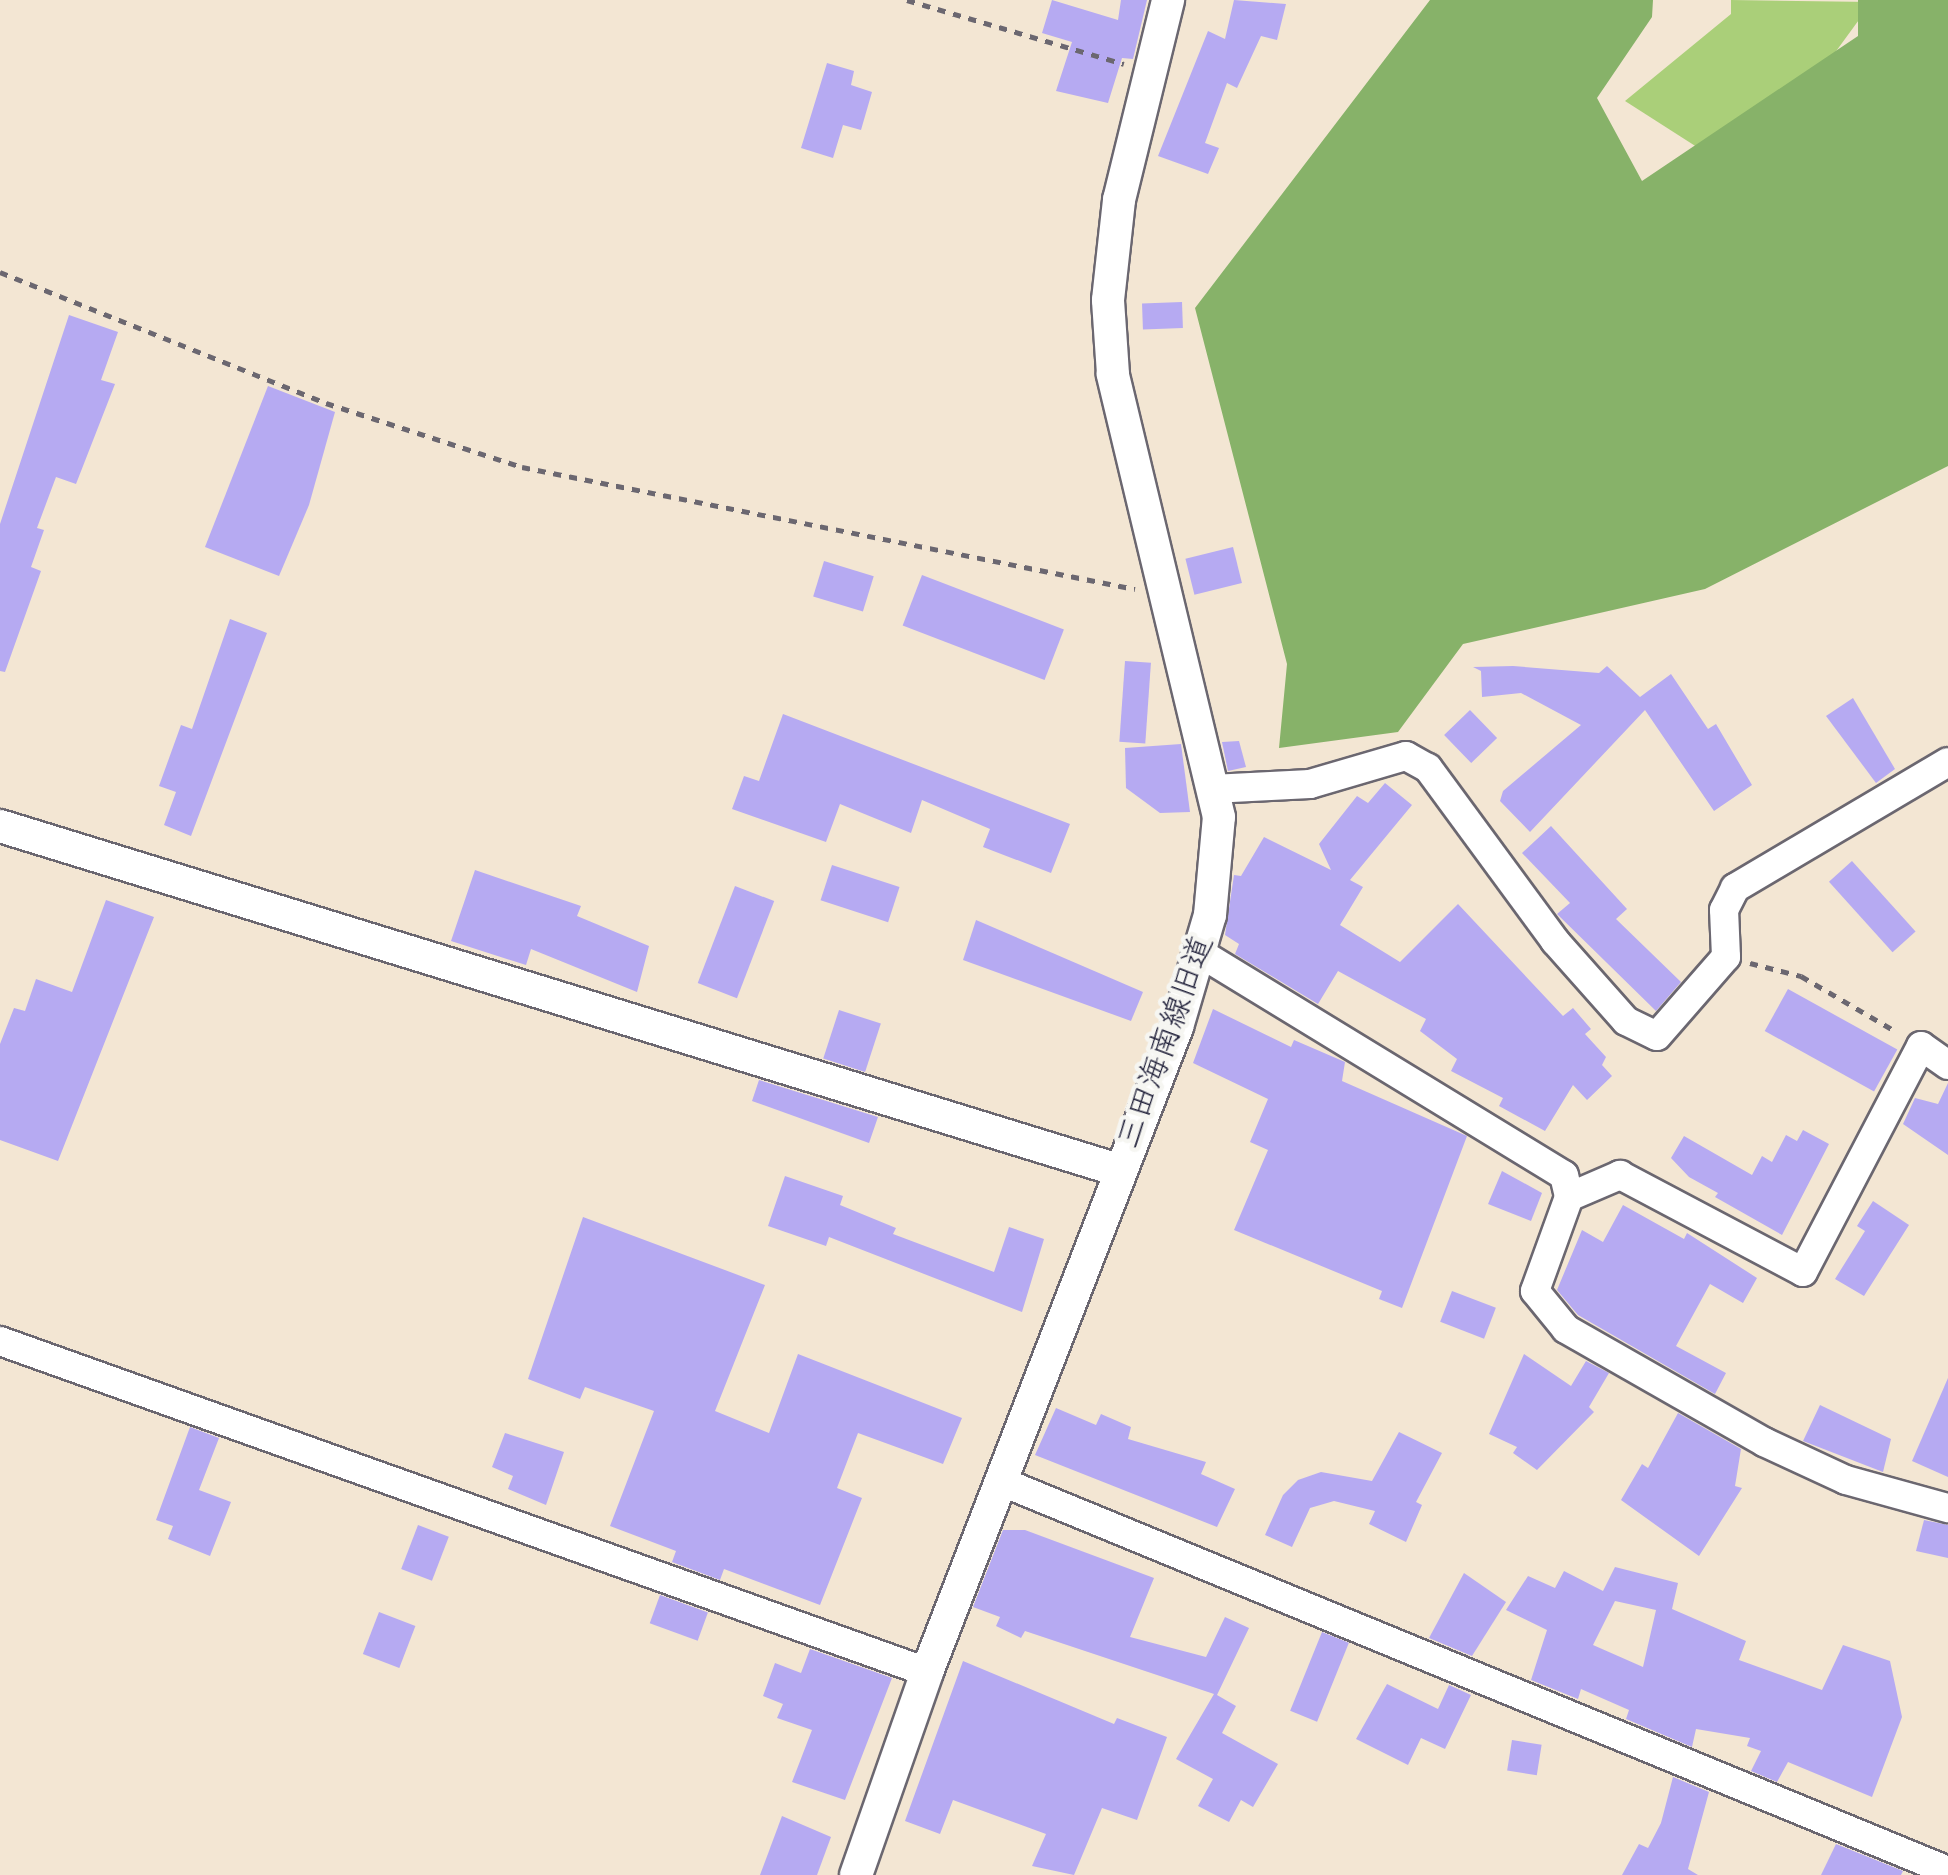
<!DOCTYPE html>
<meta charset="utf-8">
<style>
body{margin:0}
#map{position:relative;width:1948px;height:1875px;overflow:hidden;background:#f3e6d3;font-family:"Comic Neue","Klee One",sans-serif}
div>[style]{position:absolute}
[style*='--x']{left:calc(var(--x)*1px);top:calc(var(--y)*1px);width:calc(var(--w)*1px);rotate:calc(var(--a)*1deg)}
.green>*{inset:0;background:#aacf79}
.forest>*{inset:0;background:#87b269}
.building>*{inset:0;background:#b6aaf2;transform-origin:0 0}
.path>*{height:5px;margin-top:-2.5px;transform-origin:0;background:repeating-linear-gradient(90deg,#6b6770 0 8px,transparent 0 16px)}
.roads{filter:drop-shadow(2px 0 #6b6770) drop-shadow(-2px 0 #6b6770) drop-shadow(0 2px #6b6770) drop-shadow(0 -2px #6b6770)}
.minor>*{height:28px;margin:-14px;padding:0 14px;transform-origin:14px;border-radius:14px;background:#fff}
.tertiary>*{height:32px;margin:-16px;padding:0 16px;transform-origin:16px;border-radius:16px;background:#fff}
span{translate:-50% -50%;white-space:nowrap;text-align:center;line-height:1.15;-webkit-text-stroke:9px #f6f6f2;paint-order:stroke}
.street-label{font-size:32px;color:#22223b}
</style>
<div id="map">
<div class="green">
<div style="clip-path:polygon(1731px 0,1872px 2px,1834px 54px,1700px 149px,1625px 101px,1731px 14px)"></div>
</div>
<div class="forest">
<div style="clip-path:polygon(1430px 0,1653px 0,1652px 17px,1597px 98px,1642px 181px,1858px 36px,1858px 0,1948px 0,1948px 466px,1705px 589px,1463px 644px,1398px 732px,1279px 748px,1287px 664px,1195px 308px)"></div>
</div>
<div class="building">
<div style="clip-path:polygon(1052px 0,1118px 20px,1121px 0,1147px 0,1133px 59px,1122px 58px,1108px 103px,1056px 91px,1072px 42px,1042px 33px)"></div>
<div style="clip-path:polygon(1234px 0,1286px 4px,1277px 40px,1261px 36px,1237px 88px,1227px 83px,1205px 143px,1219px 148px,1208px 174px,1158px 156px,1208px 31px,1225px 39px)"></div>
<div style="clip-path:polygon(827px 63px,854px 71px,851px 85px,872px 92px,861px 130px,843px 125px,833px 158px,801px 148px)"></div>
<div style="left:1182px;top:302px;width:26px;height:40px;rotate:88deg"></div>
<div style="clip-path:polygon(69px 315px,118px 332px,101px 380px,115px 384px,76px 484px,56px 477px,37px 528px,44px 530px,31px 567px,41px 571px,5px 672px,0 671px,0 524px)"></div>
<div style="clip-path:polygon(268px 386px,335px 412px,309px 505px,279px 576px,205px 547px)"></div>
<div style="left:1233px;top:547px;width:37px;height:49px;rotate:76deg"></div>
<div style="left:824px;top:561px;width:52px;height:37px;rotate:17deg"></div>
<div style="left:922px;top:575px;width:152px;height:54px;rotate:21deg"></div>
<div style="clip-path:polygon(230px 619px,267px 633px,191px 836px,164px 825px,176px 792px,159px 786px,181px 725px,192px 729px)"></div>
<div style="left:1125px;top:661px;width:26px;height:81px;rotate:4deg"></div>
<div style="clip-path:polygon(1513px 666px,1599px 673px,1607px 666px,1640px 697px,1671px 674px,1708px 729px,1716px 724px,1752px 785px,1714px 811px,1645px 710px,1530px 832px,1500px 801px,1503px 791px,1581px 725px,1521px 693px,1482px 697px,1481px 671px,1473px 667px)"></div>
<div style="clip-path:polygon(1853px 698px,1895px 769px,1876px 783px,1826px 716px)"></div>
<div style="left:1470px;top:710px;width:39px;height:36px;rotate:46deg"></div>
<div style="clip-path:polygon(783px 714px,1070px 824px,1051px 873px,983px 847px,990px 829px,922px 800px,911px 833px,840px 804px,826px 842px,732px 809px,744px 776px,759px 781px)"></div>
<div style="clip-path:polygon(1239px 741px,1246px 767px,1228px 771px,1222px 742px)"></div>
<div style="clip-path:polygon(1181px 744px,1190px 812px,1160px 813px,1126px 788px,1125px 748px)"></div>
<div style="clip-path:polygon(1385px 783px,1412px 805px,1350px 880px,1363px 887px,1340px 925px,1400px 962px,1458px 904px,1563px 1016px,1573px 1008px,1591px 1029px,1585px 1034px,1606px 1057px,1602px 1065px,1612px 1076px,1587px 1100px,1573px 1085px,1545px 1131px,1499px 1106px,1503px 1098px,1451px 1071px,1457px 1059px,1420px 1031px,1426px 1019px,1338px 971px,1318px 1004px,1235px 954px,1239px 944px,1225px 935px,1234px 875px,1241px 876px,1264px 837px,1331px 870px,1319px 844px,1357px 796px,1368px 803px)"></div>
<div style="clip-path:polygon(1551px 826px,1627px 909px,1616px 919px,1681px 982px,1656px 1011px,1557px 914px,1570px 903px,1522px 853px)"></div>
<div style="left:1852px;top:861px;width:95px;height:31px;rotate:48deg"></div>
<div style="left:832px;top:865px;width:71px;height:37px;rotate:18deg"></div>
<div style="clip-path:polygon(475px 870px,581px 906px,577px 916px,649px 946px,637px 992px,531px 949px,526px 965px,451px 941px)"></div>
<div style="left:735px;top:886px;width:42px;height:104px;rotate:21deg"></div>
<div style="clip-path:polygon(106px 900px,154px 917px,58px 1161px,0 1140px,0 1044px,14px 1008px,25px 1011px,36px 979px,72px 992px)"></div>
<div style="clip-path:polygon(976px 920px,1143px 992px,1131px 1021px,963px 960px)"></div>
<div style="left:1788px;top:989px;width:125px;height:48px;rotate:29deg"></div>
<div style="clip-path:polygon(1213px 1009px,1291px 1047px,1294px 1040px,1345px 1062px,1342px 1081px,1467px 1136px,1402px 1308px,1379px 1299px,1382px 1291px,1234px 1230px,1268px 1150px,1250px 1142px,1268px 1099px,1193px 1063px)"></div>
<div style="left:839px;top:1010px;width:44px;height:51px;rotate:18deg"></div>
<div style="clip-path:polygon(759px 1080px,878px 1117px,869px 1143px,752px 1101px)"></div>
<div style="clip-path:polygon(1948px 1083px,1948px 1155px,1903px 1124px,1915px 1098px,1938px 1104px)"></div>
<div style="clip-path:polygon(1803px 1130px,1829px 1144px,1782px 1235px,1715px 1197px,1718px 1193px,1689px 1177px,1671px 1158px,1684px 1136px,1752px 1175px,1762px 1156px,1772px 1162px,1786px 1135px,1797px 1141px)"></div>
<div style="clip-path:polygon(1502px 1171px,1542px 1193px,1531px 1221px,1488px 1204px)"></div>
<div style="clip-path:polygon(785px 1176px,843px 1196px,840px 1205px,896px 1228px,893px 1234px,994px 1272px,1009px 1227px,1044px 1239px,1022px 1312px,829px 1237px,826px 1246px,768px 1226px)"></div>
<div style="clip-path:polygon(1873px 1201px,1909px 1225px,1864px 1296px,1835px 1279px,1865px 1231px,1857px 1226px)"></div>
<div style="clip-path:polygon(1623px 1205px,1684px 1239px,1687px 1233px,1757px 1278px,1743px 1303px,1710px 1284px,1676px 1346px,1726px 1373px,1715px 1394px,1578px 1315px,1557px 1290px,1582px 1230px,1603px 1242px)"></div>
<div style="clip-path:polygon(583px 1217px,765px 1285px,715px 1411px,769px 1433px,798px 1354px,962px 1418px,943px 1464px,858px 1433px,837px 1488px,862px 1498px,820px 1605px,724px 1569px,720px 1580px,672px 1562px,676px 1551px,610px 1526px,654px 1411px,585px 1387px,580px 1399px,528px 1379px)"></div>
<div style="left:1452px;top:1291px;width:47px;height:33px;rotate:21deg"></div>
<div style="clip-path:polygon(1524px 1354px,1571px 1386px,1586px 1361px,1609px 1373px,1589px 1407px,1594px 1412px,1537px 1470px,1513px 1453px,1517px 1447px,1489px 1434px)"></div>
<div style="clip-path:polygon(1948px 1378px,1948px 1477px,1912px 1461px)"></div>
<div style="clip-path:polygon(1820px 1405px,1891px 1439px,1883px 1472px,1803px 1441px)"></div>
<div style="clip-path:polygon(1056px 1408px,1096px 1425px,1101px 1414px,1131px 1427px,1128px 1439px,1206px 1462px,1201px 1474px,1235px 1489px,1217px 1527px,1035px 1455px)"></div>
<div style="clip-path:polygon(1678px 1413px,1741px 1449px,1735px 1486px,1742px 1488px,1699px 1556px,1621px 1500px,1642px 1464px,1648px 1468px)"></div>
<div style="clip-path:polygon(190px 1427px,219px 1438px,199px 1490px,231px 1502px,210px 1556px,168px 1539px,173px 1526px,156px 1520px)"></div>
<div style="clip-path:polygon(1399px 1432px,1442px 1453px,1416px 1502px,1422px 1505px,1406px 1542px,1369px 1524px,1375px 1511px,1334px 1501px,1310px 1508px,1292px 1547px,1265px 1535px,1283px 1495px,1298px 1480px,1321px 1472px,1372px 1481px)"></div>
<div style="clip-path:polygon(505px 1433px,564px 1452px,546px 1505px,508px 1489px,513px 1476px,492px 1467px)"></div>
<div style="clip-path:polygon(1924px 1520px,1948px 1525px,1948px 1558px,1916px 1551px)"></div>
<div style="left:418px;top:1525px;width:33px;height:47px;rotate:21deg"></div>
<div style="clip-path:polygon(1003px 1530px,1025px 1530px,1154px 1578px,1130px 1637px,1206px 1657px,1225px 1617px,1249px 1628px,1217px 1695px,1236px 1706px,1222px 1733px,1278px 1764px,1253px 1807px,1241px 1800px,1229px 1822px,1198px 1806px,1213px 1779px,1176px 1759px,1214px 1694px,1025px 1631px,1021px 1638px,996px 1626px,1000px 1617px,973px 1607px)"></div>
<div style="clip-path:polygon(evenodd,1615px 1567px,1678px 1583px,1672px 1609px,1746px 1641px,1739px 1660px,1822px 1690px,1843px 1645px,1890px 1661px,1902px 1717px,1872px 1797px,1788px 1762px,1777px 1782px,1751px 1771px,1761px 1751px,1747px 1746px,1750px 1738px,1696px 1729px,1692px 1747px,1626px 1719px,1629px 1710px,1581px 1689px,1578px 1699px,1531px 1680px,1547px 1630px,1506px 1610px,1528px 1576px,1555px 1588px,1564px 1571px,1603px 1591px,1615px 1567px,1615px 1601px,1656px 1610px,1643px 1667px,1593px 1645px,1615px 1601px)"></div>
<div style="clip-path:polygon(1464px 1573px,1506px 1602px,1472px 1656px,1429px 1638px)"></div>
<div style="left:660px;top:1595px;width:51px;height:30px;rotate:20deg"></div>
<div style="left:379px;top:1612px;width:39px;height:45px;rotate:21deg"></div>
<div style="left:1322px;top:1632px;width:29px;height:85px;rotate:22deg"></div>
<div style="clip-path:polygon(810px 1649px,892px 1678px,845px 1800px,792px 1782px,812px 1730px,777px 1718px,783px 1704px,763px 1696px,775px 1663px,801px 1673px)"></div>
<div style="clip-path:polygon(963px 1661px,1114px 1724px,1117px 1718px,1167px 1737px,1137px 1820px,1102px 1808px,1074px 1875px,1032px 1866px,1046px 1834px,953px 1800px,940px 1834px,905px 1821px)"></div>
<div style="clip-path:polygon(1387px 1684px,1438px 1709px,1449px 1685px,1471px 1695px,1445px 1749px,1421px 1738px,1408px 1765px,1356px 1739px)"></div>
<div style="left:1512px;top:1740px;width:30px;height:31px;rotate:9deg"></div>
<div style="clip-path:polygon(1673px 1777px,1709px 1792px,1688px 1869px,1698px 1875px,1622px 1875px,1639px 1844px,1648px 1848px,1661px 1823px)"></div>
<div style="clip-path:polygon(782px 1816px,831px 1837px,817px 1875px,760px 1875px)"></div>
<div style="clip-path:polygon(1836px 1844px,1903px 1871px,1901px 1875px,1821px 1875px)"></div>
</div>
<div class="path">
<div style="--x:907;--y:0;--w:226;--a:16.4"></div>
<div style="--x:0;--y:272;--w:351;--a:21.9"></div>
<div style="--x:326;--y:403;--w:206;--a:18.1"></div>
<div style="--x:522;--y:467;--w:625;--a:11.26"></div>
<div style="--x:1750;--y:963;--w:53;--a:14.3"></div>
<div style="--x:1801;--y:976;--w:111;--a:30.3"></div>
</div>
<div class="roads">
<div class="minor">
<div style="--x:1212;--y:789;--w:98;--a:-2.9"></div>
<div style="--x:1310;--y:784;--w:100;--a:-16.3"></div>
<div style="--x:1406;--y:756;--w:25;--a:29"></div>
<div style="--x:1428;--y:768;--w:215;--a:53.7"></div>
<div style="--x:1555;--y:941;--w:107;--a:48.4"></div>
<div style="--x:1626;--y:1021;--w:34;--a:26"></div>
<div style="--x:1657;--y:1036;--w:105;--a:-48.9"></div>
<div style="--x:1726;--y:957;--w:47;--a:-92.4"></div>
<div style="--x:1724;--y:910;--w:25;--a:-63"></div>
<div style="--x:1735;--y:888;--w:247;--a:-30.6"></div>
<div style="--x:1200;--y:953;--w:426;--a:31.4"></div>
<div style="--x:1564;--y:1175;--w:23;--a:77"></div>
<div style="--x:1569;--y:1197;--w:100;--a:109.9"></div>
<div style="--x:1535;--y:1291;--w:49;--a:50.8"></div>
<div style="--x:1566;--y:1329;--w:228;--a:29.7"></div>
<div style="--x:1764;--y:1442;--w:90;--a:24.9"></div>
<div style="--x:1846;--y:1480;--w:106;--a:15.4"></div>
<div style="--x:1569;--y:1197;--w:56;--a:-23.3"></div>
<div style="--x:1620;--y:1175;--w:207;--a:27.9"></div>
<div style="--x:1803;--y:1272;--w:255;--a:-62.4"></div>
<div style="--x:1921;--y:1046;--w:33;--a:35"></div>
<div style="--x:0;--y:1341;--w:984;--a:19.65"></div>
<div style="--x:1005;--y:1483;--w:1020;--a:22.36"></div>
</div>
<div class="tertiary">
<div style="--x:0;--y:826;--w:1170;--a:17.1"></div>
<div style="--x:856;--y:1875;--w:215;--a:-70.7"></div>
<div style="--x:927;--y:1672;--w:692;--a:-68.81"></div>
<div style="--x:1177;--y:1027;--w:117;--a:-73.6"></div>
<div style="--x:1210;--y:915;--w:98;--a:-84.8"></div>
<div style="--x:1219;--y:817;--w:456;--a:-103.5"></div>
<div style="--x:1113;--y:374;--w:74;--a:-93.9"></div>
<div style="--x:1108;--y:300;--w:101;--a:-83.7"></div>
<div style="--x:1119;--y:200;--w:206;--a:-76.2"></div>
</div>
</div>
<div class="street-label">
<span style="left:1165px;top:1042px;rotate:-70deg">三田海南線旧道</span>
</div>
</div>
